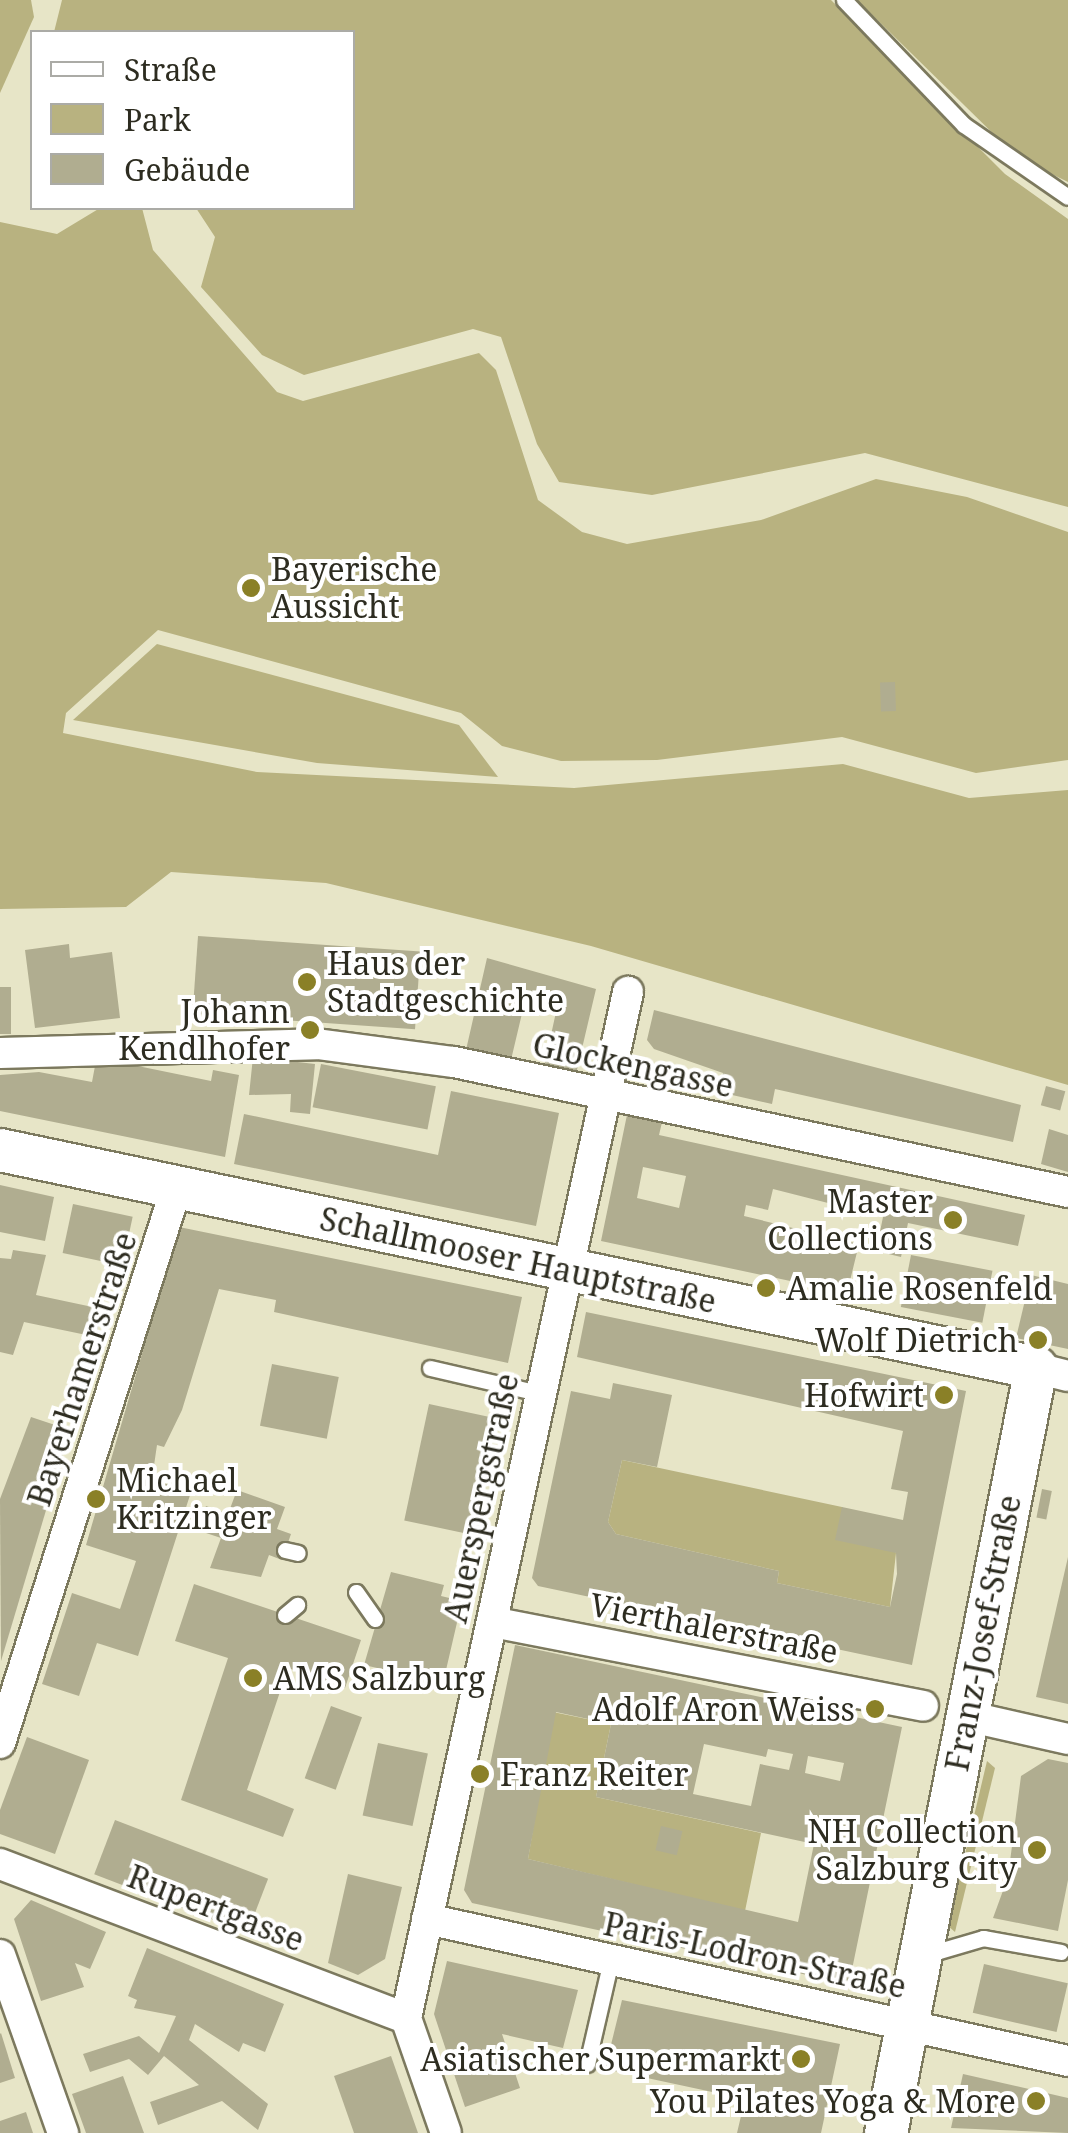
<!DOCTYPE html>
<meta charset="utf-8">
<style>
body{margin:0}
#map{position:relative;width:1068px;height:2133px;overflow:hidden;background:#e7e5c7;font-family:"Noto Serif",serif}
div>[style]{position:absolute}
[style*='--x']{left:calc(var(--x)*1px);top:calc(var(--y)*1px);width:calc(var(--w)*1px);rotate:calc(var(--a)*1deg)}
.green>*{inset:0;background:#b8b280}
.building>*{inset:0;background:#b0ad90;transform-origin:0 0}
.roads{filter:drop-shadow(2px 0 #7c795e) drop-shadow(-2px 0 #7c795e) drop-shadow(0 2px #7c795e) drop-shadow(0 -2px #7c795e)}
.lane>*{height:15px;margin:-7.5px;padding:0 7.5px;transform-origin:7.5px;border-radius:7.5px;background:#fff}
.street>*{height:30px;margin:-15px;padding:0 15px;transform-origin:15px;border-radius:15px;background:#fff}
.secondary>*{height:42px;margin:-21px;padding:0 21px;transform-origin:21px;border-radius:21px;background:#fff}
.dots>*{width:28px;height:28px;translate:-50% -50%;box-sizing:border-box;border:5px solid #fff;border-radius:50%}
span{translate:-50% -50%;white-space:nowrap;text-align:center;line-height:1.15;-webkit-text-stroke:8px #fff;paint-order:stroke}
.poi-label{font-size:32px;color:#2d2c20}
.left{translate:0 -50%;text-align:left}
.right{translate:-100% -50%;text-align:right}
.street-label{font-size:32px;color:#2d2c20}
.legend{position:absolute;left:30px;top:30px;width:325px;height:180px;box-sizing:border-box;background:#fff;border:2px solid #ababa6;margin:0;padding:12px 18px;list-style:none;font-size:30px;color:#2d2c20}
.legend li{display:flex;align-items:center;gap:20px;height:50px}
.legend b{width:50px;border:2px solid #ababa6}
</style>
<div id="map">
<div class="green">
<div style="clip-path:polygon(0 0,31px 0,34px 17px,0 93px)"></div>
<div style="clip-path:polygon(62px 0,831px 0,1005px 174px,1068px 219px,1068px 507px,865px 453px,652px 495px,559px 482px,537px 444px,501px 337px,473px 329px,304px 375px,262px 355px,201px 287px,215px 237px,196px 208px,352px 208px,352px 32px,54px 32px)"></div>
<div style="clip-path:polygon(857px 0,1068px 0,1068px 182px,1017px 157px)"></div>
<div style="clip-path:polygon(100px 208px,142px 208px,153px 250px,277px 392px,303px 401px,479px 353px,496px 370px,538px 500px,582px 532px,627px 544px,761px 520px,876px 479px,967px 497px,1068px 532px,1068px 760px,976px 773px,842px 737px,657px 760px,561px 761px,502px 746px,461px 713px,158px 630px,66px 713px,63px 733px,257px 772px,574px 788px,843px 764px,969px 798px,1068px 790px,1068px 1085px,591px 946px,326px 883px,171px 872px,126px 907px,0 909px,0 222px,57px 234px)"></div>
<div style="clip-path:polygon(157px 644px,459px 725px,498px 777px,317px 763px,73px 720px)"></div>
<div style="clip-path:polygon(622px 1460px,842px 1507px,896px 1553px,890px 1607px,777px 1583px,779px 1571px,616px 1534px,608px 1522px)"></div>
<div style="clip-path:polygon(553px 1712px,611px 1724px,596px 1797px,761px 1833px,745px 1911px,528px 1859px)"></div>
<div style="clip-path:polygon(987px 1761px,995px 1768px,955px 1932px,948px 1926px)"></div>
</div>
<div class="building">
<div style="left:895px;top:682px;width:29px;height:15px;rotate:88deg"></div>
<div style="left:198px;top:936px;width:223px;height:78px;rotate:4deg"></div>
<div style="clip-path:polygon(69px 944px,70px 958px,112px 952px,120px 1018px,35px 1028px,25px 950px)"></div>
<div style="clip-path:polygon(487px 958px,596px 989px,576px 1074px,544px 1067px,556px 1012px,524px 1005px,511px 1060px,466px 1050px)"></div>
<div style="left:0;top:987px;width:11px;height:47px"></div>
<div style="clip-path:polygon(654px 1010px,1021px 1105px,1013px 1142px,775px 1089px,772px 1104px,719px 1092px,723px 1073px,654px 1049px,647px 1040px)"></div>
<div style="clip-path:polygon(253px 1057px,315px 1064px,310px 1114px,290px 1112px,291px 1094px,249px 1095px)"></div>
<div style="clip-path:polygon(123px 1063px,211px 1081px,213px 1070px,239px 1075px,225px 1157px,0 1111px,0 1075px,39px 1072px,92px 1082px,95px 1066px)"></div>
<div style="left:321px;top:1064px;width:117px;height:44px;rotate:11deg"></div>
<div style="left:1046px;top:1086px;width:20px;height:20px;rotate:15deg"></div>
<div style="clip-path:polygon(451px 1091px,559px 1113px,536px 1226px,234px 1164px,244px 1114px,438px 1155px)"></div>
<div style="clip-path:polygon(evenodd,628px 1110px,663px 1118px,659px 1135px,1025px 1215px,1018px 1246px,908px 1223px,901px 1257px,876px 1251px,883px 1217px,773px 1189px,768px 1210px,746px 1205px,744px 1216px,859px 1244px,847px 1293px,601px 1241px,628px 1110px,643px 1167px,686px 1176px,679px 1208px,637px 1198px,643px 1167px)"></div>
<div style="clip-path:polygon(1049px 1129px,1068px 1135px,1068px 1172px,1041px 1164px)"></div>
<div style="clip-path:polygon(0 1185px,54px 1197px,45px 1241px,0 1232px)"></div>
<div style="left:73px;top:1204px;width:61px;height:50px;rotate:12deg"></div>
<div style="clip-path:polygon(179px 1227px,522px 1297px,508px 1363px,274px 1312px,276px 1300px,219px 1289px,182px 1410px,164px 1447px,157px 1445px,152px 1479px,191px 1492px,138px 1656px,97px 1643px,79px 1696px,42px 1684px,72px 1593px,120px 1609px,136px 1561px,86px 1545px)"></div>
<div style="clip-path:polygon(13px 1250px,46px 1255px,36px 1295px,102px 1309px,96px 1337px,24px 1322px,13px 1355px,0 1352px,0 1258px,11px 1259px)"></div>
<div style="left:911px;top:1255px;width:83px;height:53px;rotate:11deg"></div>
<div style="clip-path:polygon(1031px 1275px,1068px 1284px,1068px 1349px,1016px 1338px)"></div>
<div style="clip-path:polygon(586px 1312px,966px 1391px,912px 1665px,538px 1586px,532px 1578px,571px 1391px,610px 1399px,613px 1383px,672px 1395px,657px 1467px,622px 1460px,608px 1522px,616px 1534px,779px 1571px,777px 1583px,890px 1607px,897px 1574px,896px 1553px,835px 1540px,842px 1507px,903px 1520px,908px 1492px,891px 1489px,903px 1431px,577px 1357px)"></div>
<div style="left:272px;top:1364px;width:68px;height:63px;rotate:11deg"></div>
<div style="left:429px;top:1404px;width:68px;height:119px;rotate:12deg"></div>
<div style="clip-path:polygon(31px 1417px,70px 1430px,1px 1661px,0 1499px)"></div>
<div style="left:1042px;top:1489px;width:10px;height:29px;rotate:11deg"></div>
<div style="clip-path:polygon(237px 1490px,285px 1507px,277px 1529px,291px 1534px,282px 1560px,269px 1555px,261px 1577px,210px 1568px,221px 1538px,197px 1530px,206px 1506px,228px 1514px)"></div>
<div style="clip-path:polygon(1068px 1557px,1068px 1704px,1036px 1697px)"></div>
<div style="clip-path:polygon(391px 1572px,444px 1585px,441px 1596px,462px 1601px,443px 1683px,364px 1665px)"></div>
<div style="clip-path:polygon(194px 1584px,361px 1640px,345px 1688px,288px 1668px,247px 1790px,294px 1809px,283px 1837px,181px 1800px,228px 1658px,175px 1641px)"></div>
<div style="clip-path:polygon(evenodd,515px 1645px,902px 1727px,849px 1984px,472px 1903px,464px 1890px,515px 1645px,556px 1712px,611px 1724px,596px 1797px,814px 1844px,798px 1922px,528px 1859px,556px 1712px,515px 1645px,704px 1744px,766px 1757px,768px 1749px,793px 1754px,789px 1770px,760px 1764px,751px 1806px,693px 1794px,704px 1744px,515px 1645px,808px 1756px,844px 1763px,840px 1781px,805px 1773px,808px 1756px)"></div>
<div style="left:331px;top:1706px;width:33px;height:77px;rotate:20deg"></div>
<div style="clip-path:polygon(27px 1737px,89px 1760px,55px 1854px,0 1834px,0 1810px)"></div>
<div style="left:378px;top:1743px;width:51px;height:74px;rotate:12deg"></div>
<div style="clip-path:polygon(1048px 1759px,1068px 1763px,1068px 1880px,1058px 1931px,993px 1918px,1008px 1877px,1021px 1776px)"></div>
<div style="left:115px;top:1820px;width:164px;height:58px;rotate:21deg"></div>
<div style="left:661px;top:1826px;width:22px;height:25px;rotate:13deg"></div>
<div style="clip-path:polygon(348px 1874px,402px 1887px,385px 1959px,358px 1975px,328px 1963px)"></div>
<div style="clip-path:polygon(31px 1900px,106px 1932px,90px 1969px,75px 1963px,84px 1987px,41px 2001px,14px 1919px)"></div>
<div style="clip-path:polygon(147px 1948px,284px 2004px,265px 2052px,243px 2043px,239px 2052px,195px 2024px,189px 2040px,268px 2104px,258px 2130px,222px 2101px,158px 2125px,150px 2102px,199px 2085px,164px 2056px,148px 2075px,129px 2059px,90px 2072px,83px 2054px,139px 2036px,159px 2053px,169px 2032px,176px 2016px,134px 2008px,137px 2000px,128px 1996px)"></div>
<div style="clip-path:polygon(447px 1961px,578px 1990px,563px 2048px,502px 2034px,520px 2088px,465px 2107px,434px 2014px)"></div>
<div style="left:984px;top:1964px;width:86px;height:50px;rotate:13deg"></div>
<div style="clip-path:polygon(622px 2000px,840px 2044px,821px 2133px,737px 2133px,745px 2099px,605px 2069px)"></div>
<div style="clip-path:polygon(1px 2033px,15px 2078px,0 2083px,0 2034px)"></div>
<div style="clip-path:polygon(391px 2056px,418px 2133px,354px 2133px,334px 2076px)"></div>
<div style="clip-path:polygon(963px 2074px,1068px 2098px,1068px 2133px,951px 2128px)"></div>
<div style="clip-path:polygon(123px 2076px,144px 2133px,86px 2133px,72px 2094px)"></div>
<div style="clip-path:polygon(26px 2112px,33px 2133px,0 2133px,0 2121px)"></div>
</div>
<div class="roads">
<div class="lane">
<div style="--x:844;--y:0;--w:173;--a:46.2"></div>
<div style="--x:964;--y:125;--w:126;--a:34.7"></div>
<div style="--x:430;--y:1368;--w:111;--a:13"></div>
<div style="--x:285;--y:1550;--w:13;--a:13"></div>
<div style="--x:356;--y:1592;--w:33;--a:55"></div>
<div style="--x:285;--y:1615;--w:16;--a:-40"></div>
<div style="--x:922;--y:1956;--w:64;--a:-16.4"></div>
<div style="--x:983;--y:1938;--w:79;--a:10.2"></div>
<div style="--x:587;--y:2064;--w:107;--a:-77"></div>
</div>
<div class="street">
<div style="--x:0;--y:1053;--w:317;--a:-1.6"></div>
<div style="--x:317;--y:1044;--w:138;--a:7.5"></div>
<div style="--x:454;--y:1062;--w:628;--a:11.95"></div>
<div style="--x:1036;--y:1368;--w:33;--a:14"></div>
<div style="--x:492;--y:1622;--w:439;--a:11"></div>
<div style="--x:966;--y:1716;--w:105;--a:12.7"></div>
<div style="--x:0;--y:1743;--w:581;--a:-72.38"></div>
<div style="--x:0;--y:1864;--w:434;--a:20.8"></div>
<div style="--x:427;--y:1919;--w:657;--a:12.49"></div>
<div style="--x:0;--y:1955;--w:189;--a:70.5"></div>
<div style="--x:446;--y:2133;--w:122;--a:-109.2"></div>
<div style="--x:406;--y:2018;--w:1050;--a:-77.79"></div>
</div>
<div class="secondary">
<div style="--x:0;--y:1150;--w:1059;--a:11.88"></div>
<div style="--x:1036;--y:1368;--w:780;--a:101.09"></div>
</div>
</div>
<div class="dots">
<div style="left:251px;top:588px;background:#8a8027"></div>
<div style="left:307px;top:982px;background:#8a8027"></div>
<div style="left:310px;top:1030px;background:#8a8027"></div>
<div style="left:953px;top:1220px;background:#8a8027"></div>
<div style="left:766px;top:1288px;background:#8a8027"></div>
<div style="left:1038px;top:1340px;background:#8a8027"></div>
<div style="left:944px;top:1395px;background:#8a8027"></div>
<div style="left:96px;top:1499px;background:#8a8027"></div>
<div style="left:253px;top:1678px;background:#8a8027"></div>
<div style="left:875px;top:1709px;background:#8a8027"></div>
<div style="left:480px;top:1774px;background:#8a8027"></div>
<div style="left:1037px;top:1850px;background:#8a8027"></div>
<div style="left:801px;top:2059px;background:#8a8027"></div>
<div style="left:1036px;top:2101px;background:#8a8027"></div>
</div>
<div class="poi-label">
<span class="left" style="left:271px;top:588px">Bayerische<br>Aussicht</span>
<span class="left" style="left:327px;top:982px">Haus der<br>Stadtgeschichte</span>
<span class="right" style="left:290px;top:1030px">Johann<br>Kendlhofer</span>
<span class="right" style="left:933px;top:1220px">Master<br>Collections</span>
<span class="left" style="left:786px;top:1288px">Amalie Rosenfeld</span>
<span class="right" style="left:1018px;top:1340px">Wolf Dietrich</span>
<span class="right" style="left:924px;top:1395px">Hofwirt</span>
<span class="left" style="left:116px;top:1499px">Michael<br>Kritzinger</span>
<span class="left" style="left:273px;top:1678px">AMS Salzburg</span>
<span class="right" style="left:855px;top:1709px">Adolf Aron Weiss</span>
<span class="left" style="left:500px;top:1774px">Franz Reiter</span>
<span class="right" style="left:1017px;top:1850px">NH Collection<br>Salzburg City</span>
<span class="right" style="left:781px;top:2059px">Asiatischer Supermarkt</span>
<span class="right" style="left:1016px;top:2101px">You Pilates Yoga &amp; More</span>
</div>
<div class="street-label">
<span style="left:633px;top:1065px;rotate:12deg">Glockengasse</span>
<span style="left:518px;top:1260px;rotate:12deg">Schallmooser Hauptstraße</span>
<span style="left:82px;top:1369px;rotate:-72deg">Bayerhamerstraße</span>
<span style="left:481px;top:1498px;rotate:-78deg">Auerspergstraße</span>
<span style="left:714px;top:1628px;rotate:11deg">Vierthalerstraße</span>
<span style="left:983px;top:1633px;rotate:-79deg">Franz-Josef-Straße</span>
<span style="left:216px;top:1908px;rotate:21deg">Rupertgasse</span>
<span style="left:755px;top:1955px;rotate:12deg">Paris-Lodron-Straße</span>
</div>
<ul class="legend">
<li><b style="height:12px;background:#fff"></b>Straße</li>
<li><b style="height:28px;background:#b8b280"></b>Park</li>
<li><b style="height:28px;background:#b0ad90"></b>Gebäude</li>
</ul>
</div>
